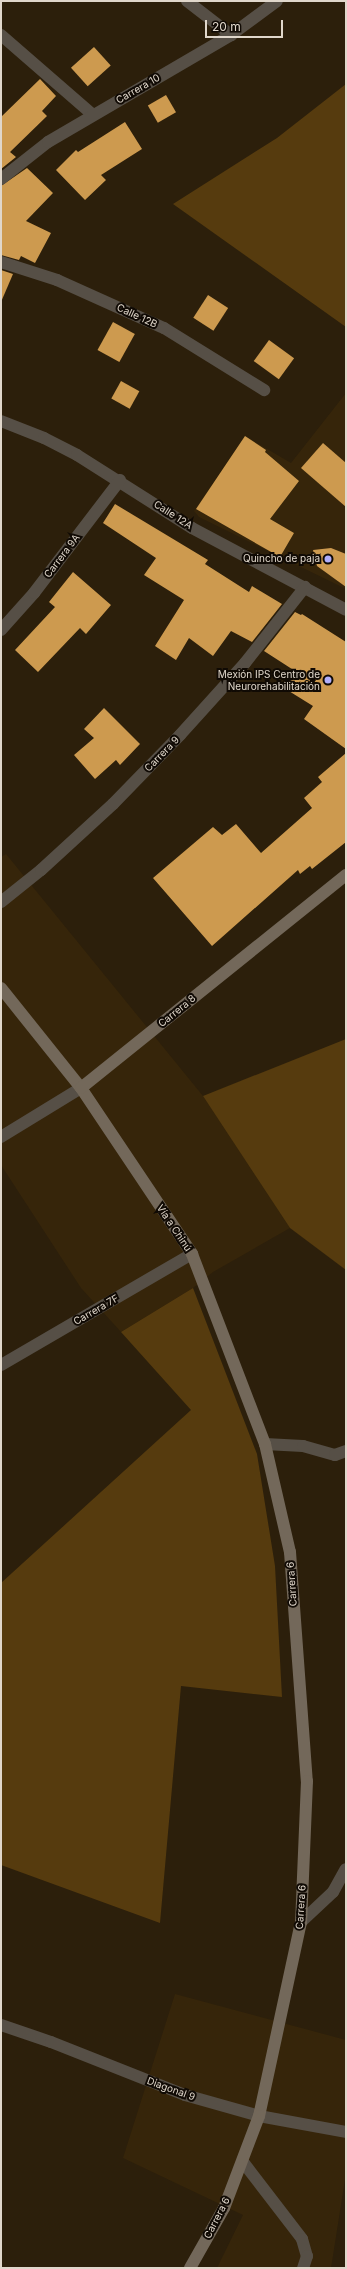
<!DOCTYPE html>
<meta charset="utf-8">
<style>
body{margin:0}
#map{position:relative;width:347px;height:2269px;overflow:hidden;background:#2c1f0b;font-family:Inter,sans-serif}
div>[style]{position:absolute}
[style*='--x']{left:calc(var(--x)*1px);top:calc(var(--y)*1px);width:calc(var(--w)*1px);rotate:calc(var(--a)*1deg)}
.built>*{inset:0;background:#36250a}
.green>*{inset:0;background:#563b0e}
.building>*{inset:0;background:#cd9a4f;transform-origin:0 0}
.lane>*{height:12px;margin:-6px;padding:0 6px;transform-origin:6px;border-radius:6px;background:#564f46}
.street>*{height:12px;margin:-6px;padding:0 6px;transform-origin:6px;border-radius:6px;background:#564f46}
.secondary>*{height:12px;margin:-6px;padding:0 6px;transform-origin:6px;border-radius:6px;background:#73685a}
.dots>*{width:11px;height:11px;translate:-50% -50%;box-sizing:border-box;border:2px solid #100a04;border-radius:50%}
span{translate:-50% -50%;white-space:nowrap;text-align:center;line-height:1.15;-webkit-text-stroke:4px #100a04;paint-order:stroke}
.street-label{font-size:10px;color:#e0d7cb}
.poi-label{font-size:10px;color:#e0d7cb}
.right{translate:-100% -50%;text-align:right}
.frame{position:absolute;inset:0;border:2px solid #e0d7cb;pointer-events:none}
.scale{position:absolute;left:205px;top:20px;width:78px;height:18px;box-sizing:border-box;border:2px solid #e0d7cb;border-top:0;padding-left:5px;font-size:12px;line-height:14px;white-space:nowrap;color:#e0d7cb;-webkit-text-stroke:3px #100a04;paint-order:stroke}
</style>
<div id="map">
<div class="built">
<div style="clip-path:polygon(346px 393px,346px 589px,199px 517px,194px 511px,245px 436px,291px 463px)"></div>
<div style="clip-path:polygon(6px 854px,203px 1096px,290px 1228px,213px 1272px,193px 1288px,121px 1332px,81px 1288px,1px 1165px,1px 857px)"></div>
<div style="clip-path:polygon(175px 1994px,346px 2040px,346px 2173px,331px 2268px,217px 2268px,243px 2215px,123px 2158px)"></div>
</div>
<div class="green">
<div style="clip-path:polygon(346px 84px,346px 327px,173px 204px,277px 138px)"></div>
<div style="clip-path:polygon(346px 1039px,346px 1270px,290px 1228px,203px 1096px)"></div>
<div style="clip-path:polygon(193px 1288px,257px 1454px,275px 1566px,282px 1697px,181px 1686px,160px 1923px,1px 1865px,1px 1583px,191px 1410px,121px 1332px)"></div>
</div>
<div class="building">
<div style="left:94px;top:47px;width:25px;height:31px;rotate:48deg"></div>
<div style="clip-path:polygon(40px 79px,56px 96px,42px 111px,47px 116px,10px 152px,16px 157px,1px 169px,1px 117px)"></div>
<div style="left:166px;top:95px;width:20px;height:21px;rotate:60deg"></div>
<div style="clip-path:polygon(125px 122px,142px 149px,101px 175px,106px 180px,85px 200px,56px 170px,76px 150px,78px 152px)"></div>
<div style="clip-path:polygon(27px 168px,53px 193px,26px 221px,51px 233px,35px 263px,21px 256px,19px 260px,1px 255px,1px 186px)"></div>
<div style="clip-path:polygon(1px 270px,13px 274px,1px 302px)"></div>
<div style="left:208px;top:295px;width:24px;height:27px;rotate:33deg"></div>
<div style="left:113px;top:322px;width:25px;height:32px;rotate:29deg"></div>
<div style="left:269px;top:340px;width:31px;height:26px;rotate:36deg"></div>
<div style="left:121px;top:381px;width:21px;height:20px;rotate:29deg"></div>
<div style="clip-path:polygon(245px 436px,266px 450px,265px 452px,299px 481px,270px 519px,294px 533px,280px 557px,196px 509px)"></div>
<div style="clip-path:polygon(323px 443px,346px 463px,346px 507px,301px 468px)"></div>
<div style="clip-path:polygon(115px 504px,208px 560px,205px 564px,249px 592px,252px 586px,282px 604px,252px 642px,231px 631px,213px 656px,189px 638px,176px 660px,155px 646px,184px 600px,144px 575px,156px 558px,103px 523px)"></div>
<div style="clip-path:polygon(331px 548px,346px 554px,346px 587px,317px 566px,313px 550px)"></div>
<div style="clip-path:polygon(73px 572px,111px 605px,86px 634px,80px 628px,38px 672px,15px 650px,55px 607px,49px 602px)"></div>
<div style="clip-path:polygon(295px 612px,301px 615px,302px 614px,346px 642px,346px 749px,304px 719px,313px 706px,284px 688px,295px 671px,264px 651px)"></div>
<div style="clip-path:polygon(104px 708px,140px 744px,120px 765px,116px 760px,95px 779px,74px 755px,94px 738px,84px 729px)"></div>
<div style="clip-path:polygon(346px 753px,346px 842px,312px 869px,310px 866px,300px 874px,298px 870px,212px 946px,153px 878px,213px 827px,222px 835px,236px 824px,261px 853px,312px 808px,304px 798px,322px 782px,318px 777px)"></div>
</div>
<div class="lane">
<div style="--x:243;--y:2162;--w:97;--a:52.5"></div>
<div style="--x:302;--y:2239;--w:18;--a:74"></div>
<div style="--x:307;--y:2256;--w:13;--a:108"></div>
</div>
<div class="street">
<div style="--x:187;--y:1;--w:56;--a:37.7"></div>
<div style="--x:1;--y:35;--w:122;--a:41"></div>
<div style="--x:1;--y:179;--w:60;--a:-38.2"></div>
<div style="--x:48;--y:142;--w:212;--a:-30.3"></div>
<div style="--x:231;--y:35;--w:57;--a:-36.5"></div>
<div style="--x:1;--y:262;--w:59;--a:17.8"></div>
<div style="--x:57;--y:280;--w:117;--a:24.2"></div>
<div style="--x:164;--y:328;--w:118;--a:31.8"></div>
<div style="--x:1;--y:421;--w:46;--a:21.6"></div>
<div style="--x:44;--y:438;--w:37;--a:27"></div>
<div style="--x:77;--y:455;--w:136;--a:32.4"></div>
<div style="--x:192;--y:528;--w:174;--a:28"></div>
<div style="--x:1;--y:630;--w:50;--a:-48.3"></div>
<div style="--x:34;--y:593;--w:142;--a:-52.7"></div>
<div style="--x:1;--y:902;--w:51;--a:-38.7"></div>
<div style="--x:41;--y:870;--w:98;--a:-42.5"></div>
<div style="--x:113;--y:804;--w:96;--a:-45.8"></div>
<div style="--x:180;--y:735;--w:97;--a:-47.9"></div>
<div style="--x:245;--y:663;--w:97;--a:-51.7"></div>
<div style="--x:1;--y:1137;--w:94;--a:-31.5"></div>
<div style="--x:1;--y:1365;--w:221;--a:-30.2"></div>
<div style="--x:265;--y:1444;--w:38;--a:3"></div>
<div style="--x:303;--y:1446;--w:33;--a:16"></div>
<div style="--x:335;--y:1455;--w:12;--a:-20"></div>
<div style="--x:301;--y:1922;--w:44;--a:-43.2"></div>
<div style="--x:333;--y:1892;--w:26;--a:-61"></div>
<div style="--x:1;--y:2025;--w:53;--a:18.8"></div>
<div style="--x:51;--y:2042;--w:144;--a:21.6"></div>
<div style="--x:185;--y:2095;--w:77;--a:15.8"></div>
<div style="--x:259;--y:2116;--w:88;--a:10.4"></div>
</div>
<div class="secondary">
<div style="--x:1;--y:988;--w:128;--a:51.3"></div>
<div style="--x:81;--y:1088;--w:200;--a:56.2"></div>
<div style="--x:192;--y:1254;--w:204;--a:69"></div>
<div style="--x:265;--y:1444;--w:111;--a:77"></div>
<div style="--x:290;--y:1552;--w:230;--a:85.8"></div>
<div style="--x:307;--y:1781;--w:141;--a:92.4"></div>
<div style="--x:301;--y:1922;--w:198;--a:102.2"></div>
<div style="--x:259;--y:2116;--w:98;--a:110.8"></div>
<div style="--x:224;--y:2208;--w:69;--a:119.5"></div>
<div style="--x:81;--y:1088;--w:340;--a:-38.8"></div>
</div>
<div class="dots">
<div style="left:328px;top:559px;background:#b0aefa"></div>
<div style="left:328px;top:680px;background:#b0aefa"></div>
</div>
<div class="street-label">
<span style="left:138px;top:89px;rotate:-30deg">Carrera 10</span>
<span style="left:137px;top:316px;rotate:25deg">Calle 12B</span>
<span style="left:173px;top:515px;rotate:33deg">Calle 12A</span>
<span style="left:62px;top:556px;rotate:-53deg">Carrera 9A</span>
<span style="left:162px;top:754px;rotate:-46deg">Carrera 9</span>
<span style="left:177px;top:1011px;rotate:-39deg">Carrera 8</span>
<span style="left:174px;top:1228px;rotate:56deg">Vía a Chinú</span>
<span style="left:96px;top:1310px;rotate:-30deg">Carrera 7F</span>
<span style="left:292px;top:1584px;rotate:-94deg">Carrera 6</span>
<span style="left:301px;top:1907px;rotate:-86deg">Carrera 6</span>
<span style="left:171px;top:2089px;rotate:20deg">Diagonal 9</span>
<span style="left:217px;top:2218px;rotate:-63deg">Carrera 6</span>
</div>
<div class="poi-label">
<span class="right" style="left:320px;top:559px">Quincho de paja</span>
<span class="right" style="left:320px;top:680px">Mexión IPS Centro de<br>Neurorehabilitación</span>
</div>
<div class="frame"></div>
<div class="scale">20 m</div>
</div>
